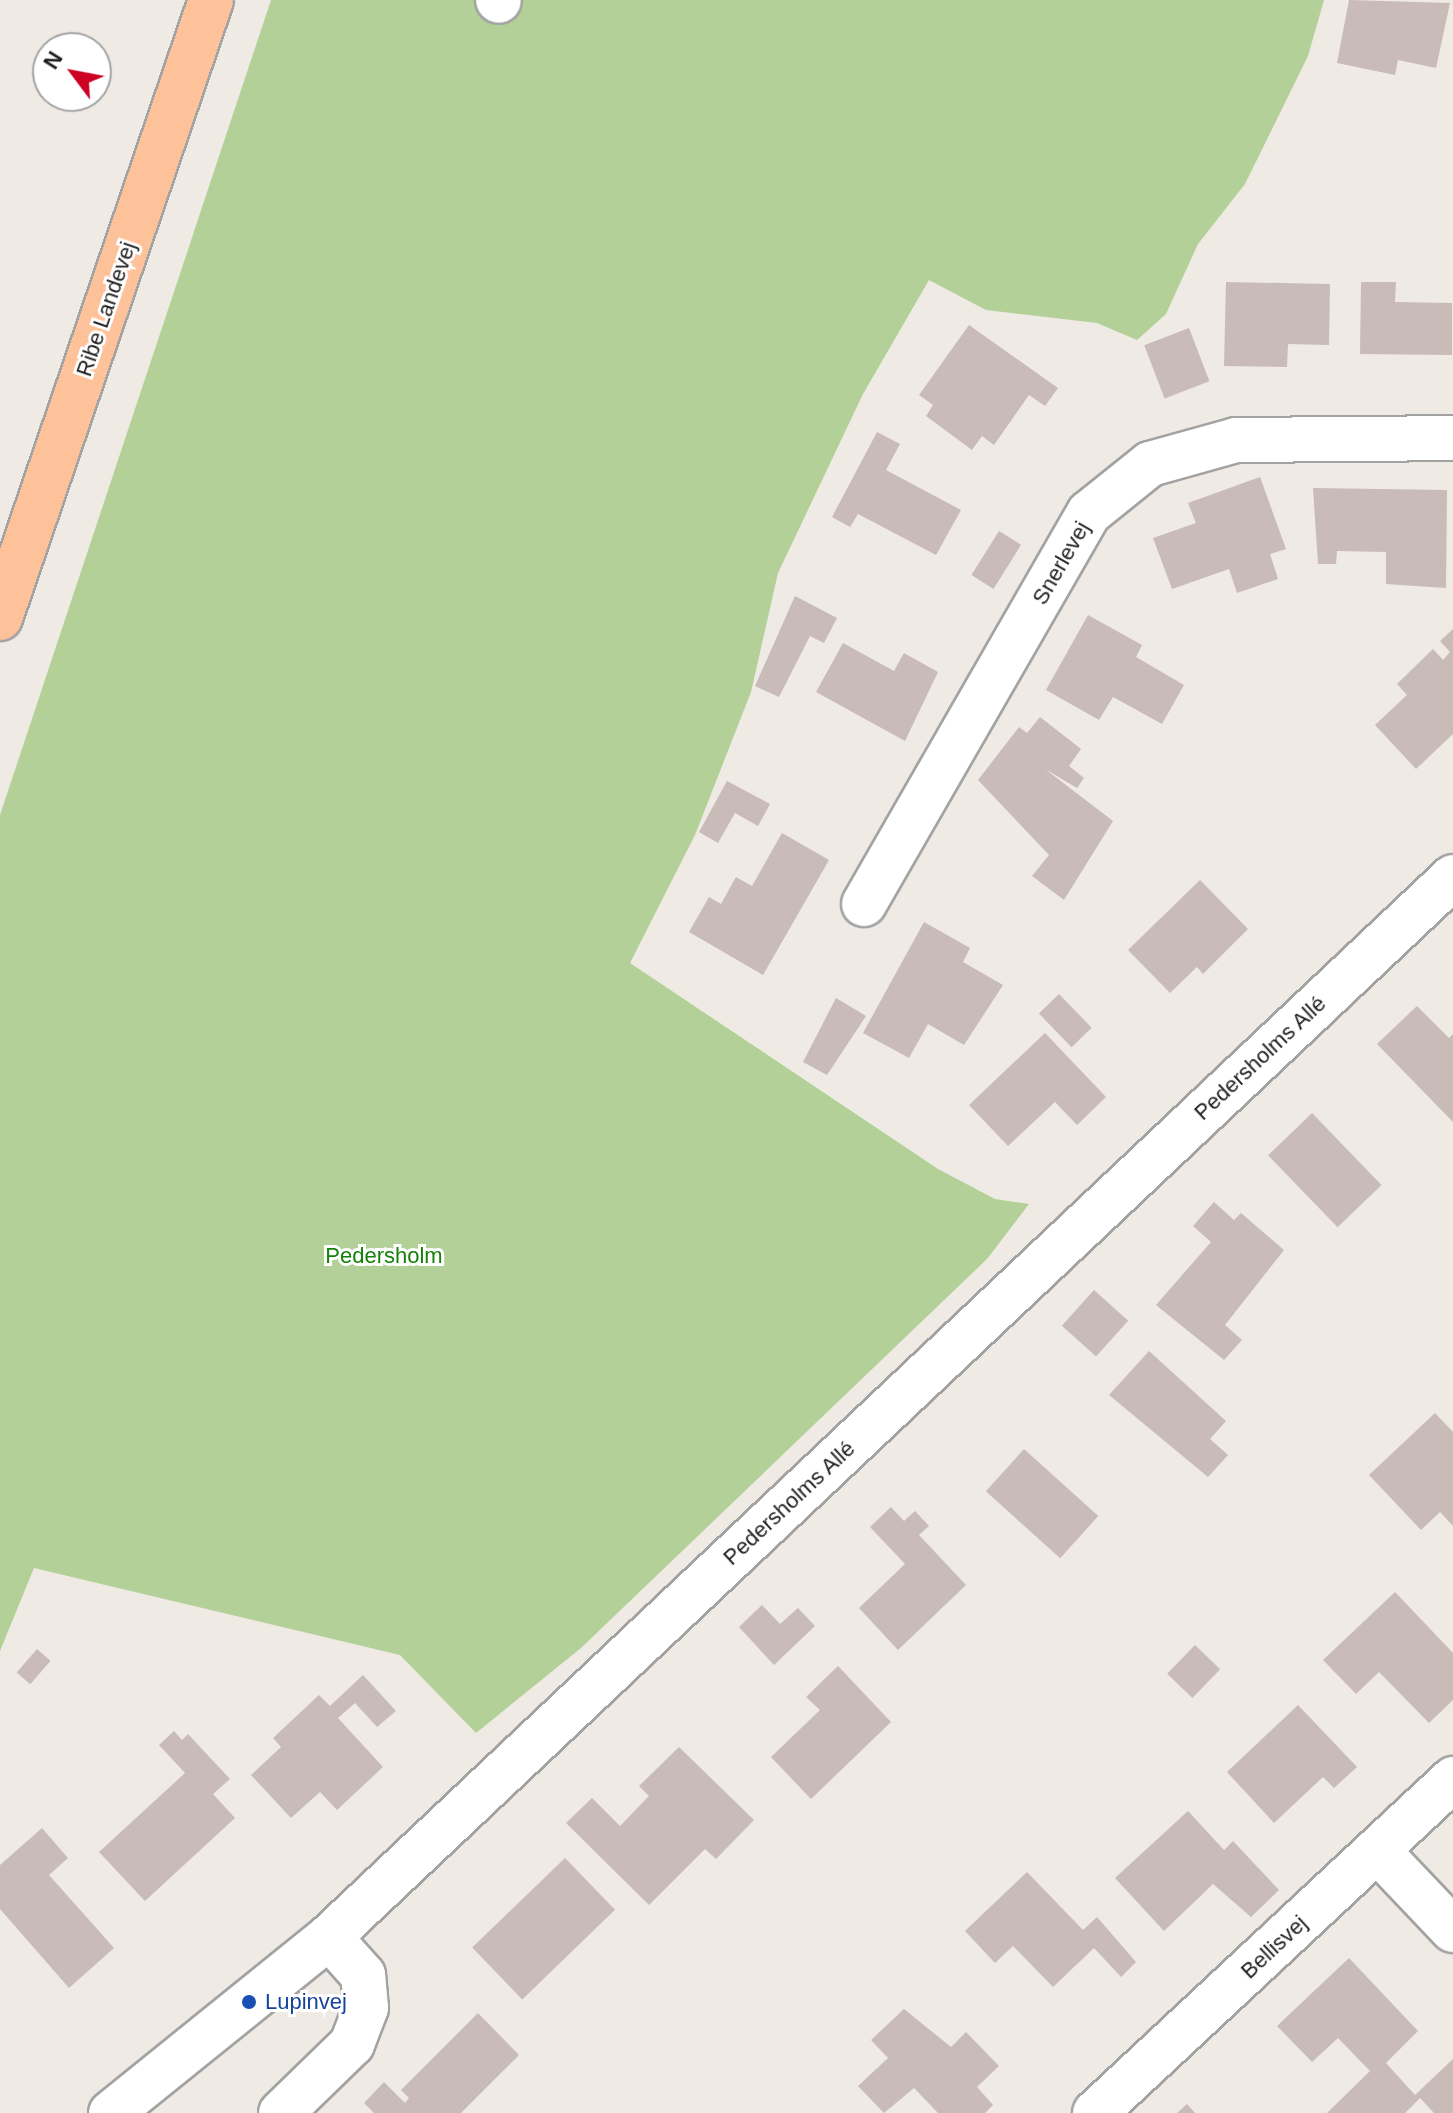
<!DOCTYPE html>
<meta charset="utf-8">
<style>
body{margin:0}
#map{position:relative;width:1453px;height:2113px;overflow:hidden;background:#f0eae4;font-family:Arial,sans-serif}
div>[style]{position:absolute}
[style*='--x']{left:calc(var(--x)*1px);top:calc(var(--y)*1px);width:calc(var(--w)*1px);rotate:calc(var(--a)*1deg)}
.forest>*{inset:0;background:#b2d098}
.building>*{inset:0;background:#c8bbb8;transform-origin:0 0}
.roads{filter:drop-shadow(2px 0 #a3a3a3) drop-shadow(-2px 0 #a3a3a3) drop-shadow(0 2px #a3a3a3) drop-shadow(0 -2px #a3a3a3)}
.minor>*{height:44px;margin:-22px;padding:0 22px;transform-origin:22px;border-radius:22px;background:#fff}
.major>*{height:44px;margin:-22px;padding:0 22px;transform-origin:22px;border-radius:22px;background:#fec29b}
.dots>*{width:22px;height:22px;translate:-50% -50%;box-sizing:border-box;border:4px solid #fff;border-radius:50%}
span{translate:-50% -50%;white-space:nowrap;text-align:center;line-height:1.15;-webkit-text-stroke:6px #fff;paint-order:stroke}
.street-label{font-size:22px;color:#1f1f1f}
.park-label{font-size:22px;color:#148109}
.transit-label{font-size:22px;color:#164399}
.left{translate:0 -50%;text-align:left}
.north{position:absolute;left:32px;top:32px;width:80px;height:80px;box-sizing:border-box;background:#fff;border:2px solid #a5a5a5;border-radius:50%;rotate:302deg;font-size:22px;font-weight:700;line-height:32px;text-align:center;color:#1f1f1f}
.north::after{content:'';display:block;margin:auto;width:28px;height:36px;background:#cd0024;clip-path:polygon(50% 0,100% 100%,50% 72%,0 100%)}
</style>
<div id="map">
<div class="forest">
<div style="clip-path:polygon(271px 0,1324px 0,1308px 56px,1245px 184px,1198px 244px,1166px 314px,1137px 340px,1097px 323px,986px 310px,929px 280px,863px 394px,778px 573px,751px 692px,695px 835px,630px 963px,938px 1169px,995px 1199px,1029px 1204px,987px 1259px,581px 1648px,476px 1733px,400px 1655px,34px 1568px,0 1651px,0 815px)"></div>
</div>
<div class="building">
<div style="clip-path:polygon(1349px 0,1450px 3px,1436px 68px,1398px 60px,1395px 75px,1337px 63px)"></div>
<div style="clip-path:polygon(1226px 282px,1330px 284px,1329px 345px,1288px 344px,1287px 367px,1224px 366px)"></div>
<div style="clip-path:polygon(1361px 282px,1396px 282px,1395px 302px,1452px 303px,1452px 355px,1360px 354px)"></div>
<div style="clip-path:polygon(969px 325px,1058px 388px,1045px 406px,1029px 395px,994px 445px,982px 436px,972px 450px,926px 416px,933px 405px,919px 395px)"></div>
<div style="left:1189px;top:328px;width:57px;height:48px;rotate:69deg"></div>
<div style="clip-path:polygon(877px 432px,900px 444px,886px 470px,961px 510px,936px 555px,858px 514px,850px 527px,832px 517px)"></div>
<div style="clip-path:polygon(1260px 477px,1286px 549px,1270px 554px,1278px 579px,1237px 593px,1229px 569px,1172px 589px,1153px 538px,1196px 523px,1188px 503px)"></div>
<div style="clip-path:polygon(1313px 488px,1447px 490px,1446px 588px,1386px 584px,1386px 552px,1337px 551px,1336px 564px,1318px 564px)"></div>
<div style="left:999px;top:531px;width:26px;height:52px;rotate:32deg"></div>
<div style="clip-path:polygon(795px 596px,837px 618px,824px 643px,810px 636px,779px 697px,755px 686px)"></div>
<div style="clip-path:polygon(1088px 615px,1142px 645px,1136px 657px,1184px 685px,1162px 724px,1113px 697px,1099px 720px,1046px 690px)"></div>
<div style="clip-path:polygon(1453px 629px,1453px 734px,1416px 769px,1375px 725px,1407px 695px,1397px 684px,1433px 649px,1443px 660px,1450px 652px,1440px 641px)"></div>
<div style="clip-path:polygon(843px 643px,894px 671px,904px 653px,938px 672px,905px 741px,816px 692px)"></div>
<div style="clip-path:polygon(1040px 717px,1081px 749px,1069px 766px,1084px 778px,1077px 788px,1045px 769px,1113px 821px,1064px 900px,1032px 876px,1049px 855px,978px 780px,1019px 727px,1027px 733px)"></div>
<div style="clip-path:polygon(727px 781px,770px 804px,758px 826px,735px 813px,718px 843px,699px 832px)"></div>
<div style="clip-path:polygon(782px 833px,829px 860px,763px 975px,689px 932px,709px 897px,721px 904px,736px 877px,752px 886px)"></div>
<div style="clip-path:polygon(1200px 880px,1248px 929px,1203px 974px,1197px 967px,1170px 993px,1128px 950px)"></div>
<div style="clip-path:polygon(924px 922px,970px 948px,963px 962px,1003px 985px,964px 1045px,928px 1024px,909px 1058px,863px 1033px)"></div>
<div style="left:1059px;top:994px;width:47px;height:28px;rotate:46deg"></div>
<div style="clip-path:polygon(836px 998px,866px 1016px,827px 1075px,803px 1062px)"></div>
<div style="clip-path:polygon(1417px 1006px,1449px 1038px,1453px 1034px,1453px 1122px,1377px 1044px)"></div>
<div style="clip-path:polygon(1045px 1033px,1106px 1097px,1077px 1125px,1055px 1102px,1008px 1146px,969px 1105px)"></div>
<div style="left:1312px;top:1113px;width:100px;height:61px;rotate:46deg"></div>
<div style="clip-path:polygon(1214px 1202px,1234px 1220px,1241px 1213px,1284px 1250px,1225px 1325px,1242px 1340px,1224px 1360px,1156px 1305px,1211px 1242px,1193px 1226px)"></div>
<div style="left:1094px;top:1290px;width:46px;height:48px;rotate:42deg"></div>
<div style="clip-path:polygon(1149px 1351px,1226px 1421px,1210px 1439px,1228px 1455px,1208px 1477px,1109px 1395px)"></div>
<div style="clip-path:polygon(1435px 1413px,1453px 1432px,1453px 1526px,1440px 1512px,1421px 1530px,1369px 1475px)"></div>
<div style="left:1024px;top:1449px;width:100px;height:57px;rotate:42deg"></div>
<div style="clip-path:polygon(891px 1507px,904px 1521px,915px 1511px,929px 1526px,919px 1535px,966px 1585px,898px 1650px,859px 1608px,905px 1564px,870px 1527px)"></div>
<div style="clip-path:polygon(1395px 1592px,1453px 1653px,1453px 1700px,1429px 1723px,1379px 1672px,1356px 1694px,1323px 1660px)"></div>
<div style="clip-path:polygon(762px 1605px,780px 1624px,798px 1608px,815px 1626px,774px 1665px,739px 1627px)"></div>
<div style="left:1195px;top:1645px;width:35px;height:40px;rotate:44deg"></div>
<div style="left:37px;top:1649px;width:18px;height:31px;rotate:41deg"></div>
<div style="clip-path:polygon(838px 1666px,891px 1722px,811px 1799px,771px 1757px,820px 1710px,806px 1697px)"></div>
<div style="clip-path:polygon(363px 1675px,396px 1711px,377px 1727px,355px 1703px,338px 1718px,383px 1767px,337px 1810px,320px 1792px,291px 1818px,251px 1775px,281px 1747px,273px 1738px,319px 1695px,330px 1706px)"></div>
<div style="clip-path:polygon(1298px 1705px,1357px 1767px,1334px 1788px,1323px 1777px,1274px 1823px,1227px 1772px)"></div>
<div style="clip-path:polygon(174px 1731px,182px 1740px,188px 1734px,230px 1779px,213px 1794px,235px 1818px,145px 1901px,99px 1852px,185px 1773px,159px 1745px)"></div>
<div style="clip-path:polygon(679px 1747px,754px 1820px,716px 1859px,705px 1849px,649px 1905px,566px 1823px,592px 1798px,620px 1826px,649px 1796px,639px 1786px)"></div>
<div style="clip-path:polygon(1188px 1811px,1224px 1850px,1233px 1841px,1279px 1890px,1251px 1917px,1213px 1884px,1164px 1931px,1115px 1878px)"></div>
<div style="clip-path:polygon(42px 1828px,68px 1858px,49px 1875px,114px 1948px,69px 1988px,0 1909px,0 1865px)"></div>
<div style="left:565px;top:1858px;width:72px;height:129px;rotate:46deg"></div>
<div style="clip-path:polygon(1027px 1872px,1083px 1930px,1097px 1917px,1136px 1962px,1121px 1977px,1094px 1948px,1053px 1987px,1013px 1946px,995px 1963px,965px 1931px)"></div>
<div style="clip-path:polygon(1349px 1958px,1418px 2031px,1386px 2063px,1415px 2095px,1453px 2059px,1453px 2113px,1434px 2113px,1420px 2098px,1405px 2113px,1327px 2113px,1370px 2071px,1338px 2038px,1312px 2062px,1277px 2026px)"></div>
<div style="clip-path:polygon(904px 2009px,951px 2047px,966px 2032px,999px 2066px,977px 2087px,993px 2105px,985px 2113px,938px 2113px,914px 2088px,884px 2113px,858px 2086px,888px 2058px,871px 2040px)"></div>
<div style="clip-path:polygon(478px 2013px,519px 2055px,461px 2113px,374px 2113px,364px 2103px,384px 2082px,405px 2103px,409px 2098px,401px 2090px)"></div>
<div style="clip-path:polygon(1187px 2104px,1195px 2113px,1177px 2113px)"></div>
</div>
<div class="roads">
<div class="minor">
<div style="--x:498;--y:0;--w:1;--a:45"></div>
<div style="--x:864;--y:904;--w:451;--a:-60.1"></div>
<div style="--x:1089;--y:513;--w:78;--a:-38.8"></div>
<div style="--x:1150;--y:464;--w:89;--a:-15.6"></div>
<div style="--x:1236;--y:440;--w:217;--a:-0.5"></div>
<div style="--x:1378;--y:1851;--w:109;--a:46.5"></div>
<div style="--x:111;--y:2113;--w:280;--a:-38.9"></div>
<div style="--x:329;--y:1937;--w:1545;--a:-43.32"></div>
<div style="--x:281;--y:2113;--w:99;--a:-44.2"></div>
<div style="--x:352;--y:2044;--w:39;--a:-69"></div>
<div style="--x:366;--y:2008;--w:33;--a:-95"></div>
<div style="--x:363;--y:1975;--w:51;--a:-131.8"></div>
<div style="--x:1095;--y:2113;--w:490;--a:-43"></div>
</div>
<div class="major">
<div style="--x:0;--y:618;--w:653;--a:-71.15"></div>
</div>
</div>
<div class="dots">
<div style="left:249px;top:2002px;background:#1a4fb4"></div>
</div>
<div class="street-label">
<span style="left:106px;top:309px;rotate:-71deg">Ribe Landevej</span>
<span style="left:1061px;top:563px;rotate:-60deg">Snerlevej</span>
<span style="left:1260px;top:1058px;rotate:-43deg">Pedersholms Allé</span>
<span style="left:789px;top:1503px;rotate:-43deg">Pedersholms Allé</span>
<span style="left:1274px;top:1947px;rotate:-43deg">Bellisvej</span>
</div>
<div class="park-label">
<span style="left:384px;top:1256px">Pedersholm</span>
</div>
<div class="transit-label">
<span class="left" style="left:265px;top:2002px">Lupinvej</span>
</div>
<div class="north">N</div>
</div>
